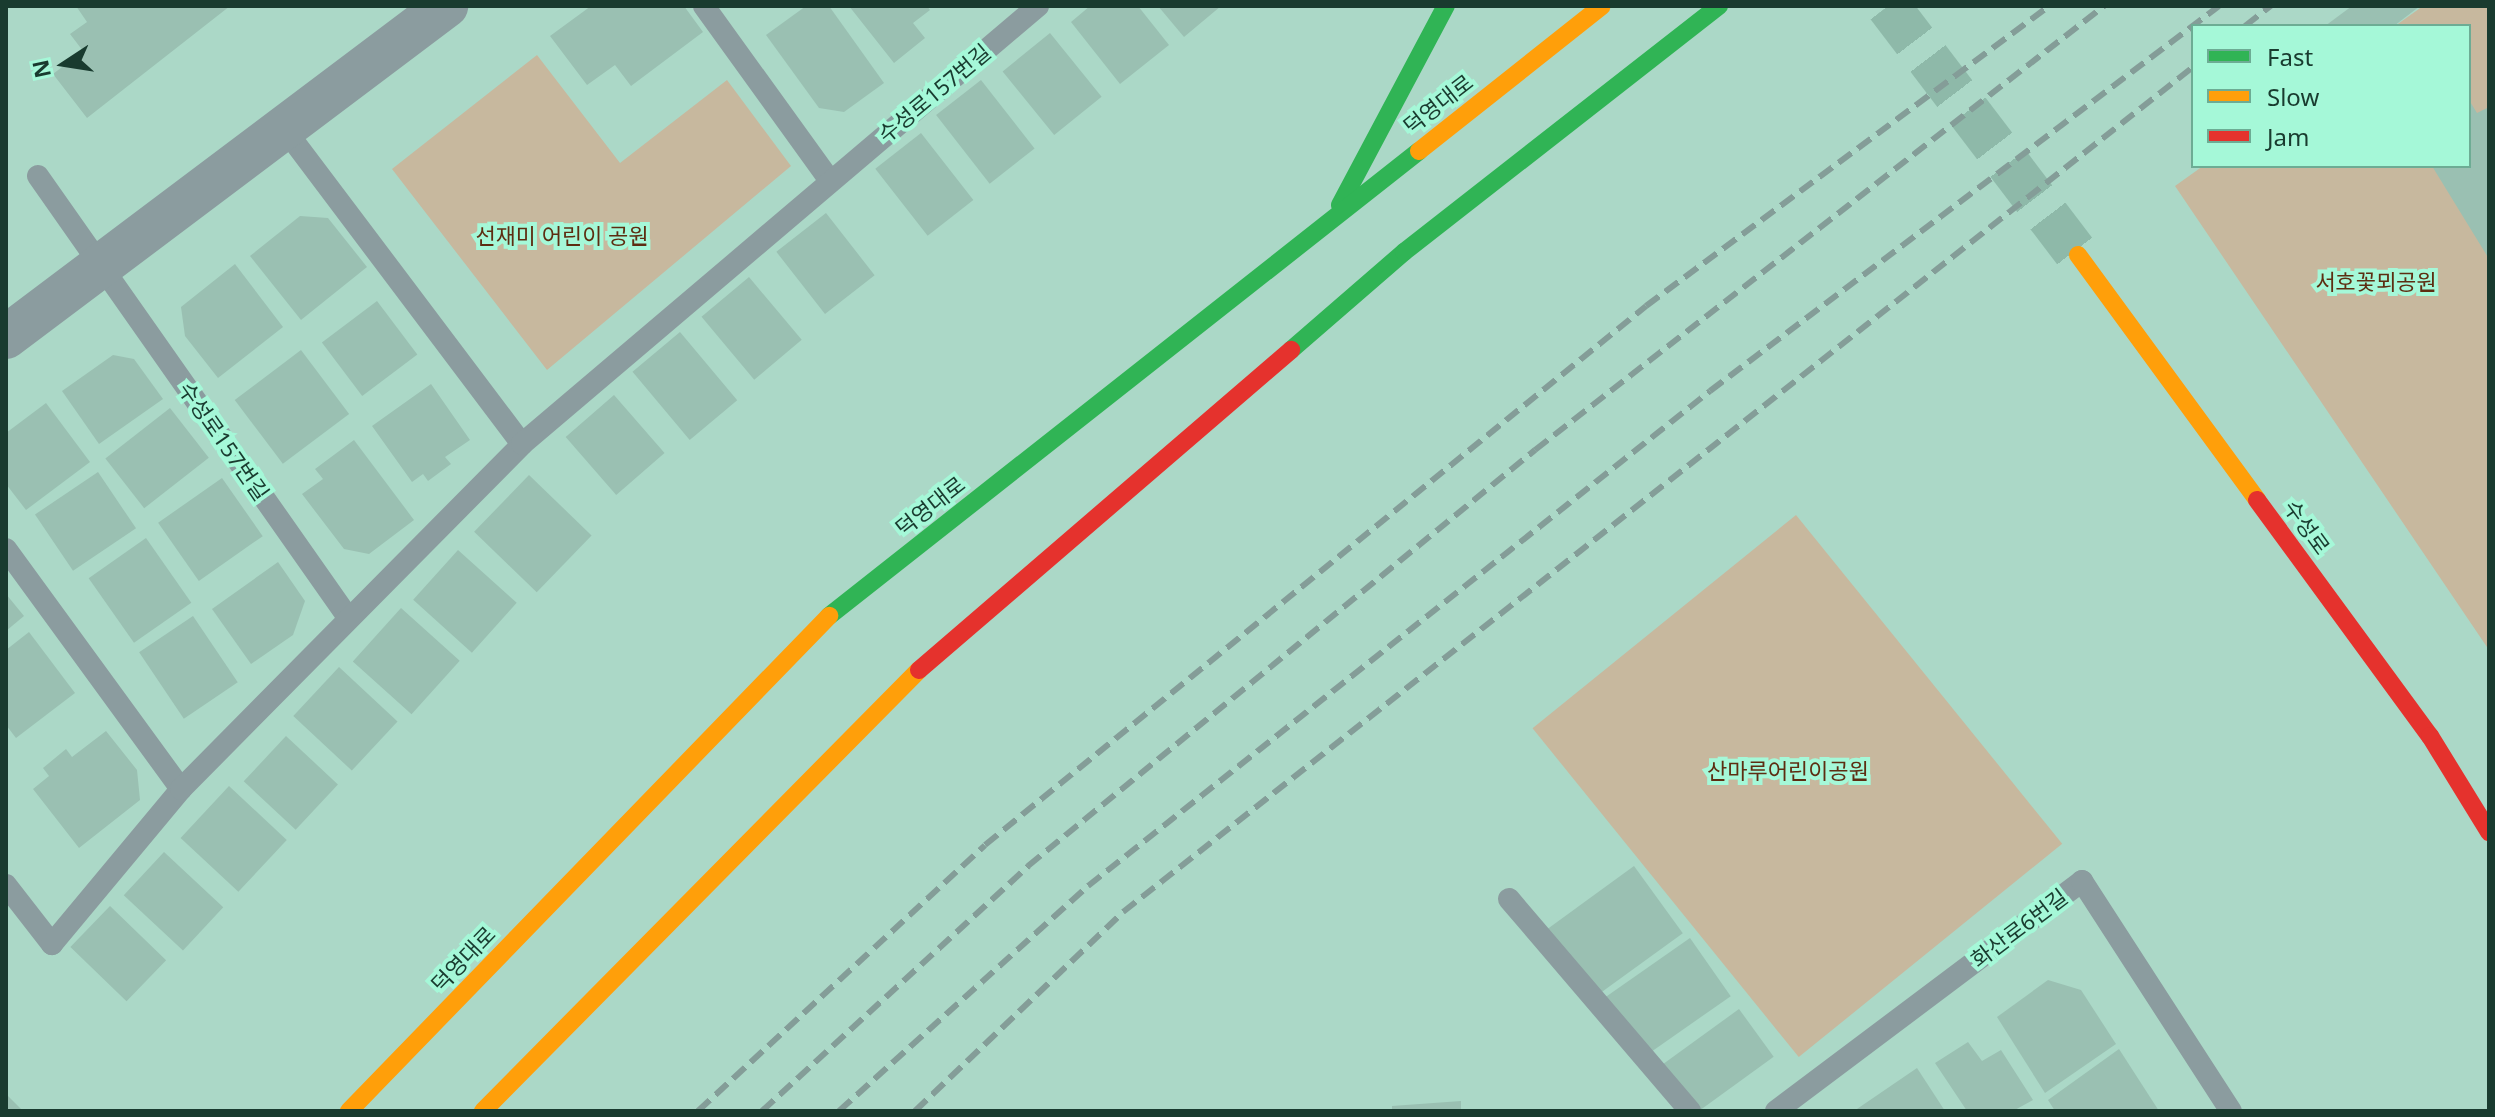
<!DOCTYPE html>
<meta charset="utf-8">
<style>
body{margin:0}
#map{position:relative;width:2495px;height:1117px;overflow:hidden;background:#abd8c7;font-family:"Noto Sans","Noto Sans KR",sans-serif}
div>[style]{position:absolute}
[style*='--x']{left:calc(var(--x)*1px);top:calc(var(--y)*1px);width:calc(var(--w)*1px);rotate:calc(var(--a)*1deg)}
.green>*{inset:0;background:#c7b89e;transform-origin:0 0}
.building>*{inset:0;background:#9ac0b2;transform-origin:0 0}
.secondary-tunnel>*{height:44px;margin-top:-22px;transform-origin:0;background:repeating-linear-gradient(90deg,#8eb9a9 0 44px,transparent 0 66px)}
.lane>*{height:22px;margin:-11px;padding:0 11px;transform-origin:11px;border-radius:11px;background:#8b9c9f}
.street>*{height:44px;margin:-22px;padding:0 22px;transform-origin:22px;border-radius:22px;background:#8b9c9f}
.fast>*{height:18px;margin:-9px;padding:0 9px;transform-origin:9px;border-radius:9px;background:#30b455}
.slow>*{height:18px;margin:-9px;padding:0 9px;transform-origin:9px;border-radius:9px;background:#ff9f0a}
.jam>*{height:18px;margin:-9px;padding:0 9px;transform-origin:9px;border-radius:9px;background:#e5322d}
.rail>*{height:6px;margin-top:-3px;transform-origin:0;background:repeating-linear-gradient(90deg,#849d98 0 16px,transparent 0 24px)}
span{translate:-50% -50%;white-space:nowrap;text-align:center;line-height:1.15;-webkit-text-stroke:8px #a5f8d8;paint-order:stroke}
.street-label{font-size:22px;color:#193b2f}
.park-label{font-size:22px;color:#5d2d11}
.frame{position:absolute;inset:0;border:8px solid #193b2f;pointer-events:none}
.legend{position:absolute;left:2191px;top:24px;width:280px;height:144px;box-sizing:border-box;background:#a5f8d8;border:2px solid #6dac94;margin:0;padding:10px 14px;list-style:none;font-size:24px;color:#193b2f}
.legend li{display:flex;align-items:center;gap:16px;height:40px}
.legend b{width:40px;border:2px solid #6dac94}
.north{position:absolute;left:24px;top:24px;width:80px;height:80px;-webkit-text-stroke:6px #a5f8d8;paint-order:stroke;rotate:258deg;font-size:22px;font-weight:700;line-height:32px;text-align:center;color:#193b2f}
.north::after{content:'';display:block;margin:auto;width:28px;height:36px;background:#193b2f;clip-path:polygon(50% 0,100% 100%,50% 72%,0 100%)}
</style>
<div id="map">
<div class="green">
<div style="clip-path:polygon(2423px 6px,2489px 6px,2489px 650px,2175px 186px,2203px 166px,2469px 166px,2469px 26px,2395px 26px)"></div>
<div style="clip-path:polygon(537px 55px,620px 163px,727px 80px,791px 166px,547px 370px,392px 169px)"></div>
<div style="left:1796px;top:515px;width:423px;height:339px;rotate:51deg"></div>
</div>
<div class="building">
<div style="clip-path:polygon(76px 6px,230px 6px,87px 118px,53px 74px,83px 51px,70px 34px,87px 22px)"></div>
<div style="clip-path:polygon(591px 6px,684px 6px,703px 32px,631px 86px,615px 65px,587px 85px,550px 36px)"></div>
<div style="clip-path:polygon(806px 6px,829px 6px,884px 83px,844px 112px,819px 108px,766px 35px)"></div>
<div style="clip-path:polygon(849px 6px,927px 6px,930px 10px,913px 23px,925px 38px,894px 63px)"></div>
<div style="clip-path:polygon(1090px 6px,1138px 6px,1169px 45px,1120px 84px,1071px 22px)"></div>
<div style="clip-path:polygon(1158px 6px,1221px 6px,1184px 37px)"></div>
<div style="clip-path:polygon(2352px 6px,2420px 6px,2394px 26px,2325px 26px)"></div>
<div style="left:1050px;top:33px;width:82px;height:61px;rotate:51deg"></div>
<div style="left:981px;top:80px;width:87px;height:57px;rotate:52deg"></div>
<div style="clip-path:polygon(2469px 100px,2477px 113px,2489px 107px,2489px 259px,2432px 166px,2469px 166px)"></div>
<div style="left:921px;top:133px;width:85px;height:58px;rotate:52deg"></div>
<div style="left:826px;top:213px;width:79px;height:63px;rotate:52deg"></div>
<div style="clip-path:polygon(300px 216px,328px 218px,367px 267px,301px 320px,250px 256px)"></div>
<div style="clip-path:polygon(235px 264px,283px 327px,218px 378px,185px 336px,181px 307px)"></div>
<div style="left:749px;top:277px;width:82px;height:62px;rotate:50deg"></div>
<div style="left:377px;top:301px;width:67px;height:69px;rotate:53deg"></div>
<div style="left:680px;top:332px;width:89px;height:62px;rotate:50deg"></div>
<div style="left:301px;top:350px;width:80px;height:83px;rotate:53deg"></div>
<div style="clip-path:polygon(113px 355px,134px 359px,163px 399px,99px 444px,62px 391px)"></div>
<div style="clip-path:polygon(431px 384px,470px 440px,445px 457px,451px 464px,428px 481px,423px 474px,412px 482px,372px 426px)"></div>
<div style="left:614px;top:395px;width:77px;height:64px;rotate:49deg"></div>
<div style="clip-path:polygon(46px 403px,90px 462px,26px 510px,6px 484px,6px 433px)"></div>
<div style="left:170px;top:408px;width:63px;height:82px;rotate:52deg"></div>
<div style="clip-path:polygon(354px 440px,414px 520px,369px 554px,344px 549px,302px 494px,323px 479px,315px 469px)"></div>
<div style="left:98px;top:472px;width:68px;height:76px;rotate:56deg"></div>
<div style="left:529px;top:475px;width:87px;height:79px;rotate:44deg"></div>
<div style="left:222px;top:478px;width:71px;height:78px;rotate:55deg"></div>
<div style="left:146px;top:538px;width:79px;height:70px;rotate:55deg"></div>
<div style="left:458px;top:550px;width:79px;height:67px;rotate:42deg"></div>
<div style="clip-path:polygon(278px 562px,305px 601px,293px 635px,251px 664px,212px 609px)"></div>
<div style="clip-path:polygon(6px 594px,24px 616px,6px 631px)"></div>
<div style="left:401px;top:608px;width:79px;height:72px;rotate:42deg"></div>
<div style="left:193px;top:616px;width:80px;height:65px;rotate:56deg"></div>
<div style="clip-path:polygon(29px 632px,75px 693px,16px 738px,6px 725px,6px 650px)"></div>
<div style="left:339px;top:667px;width:80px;height:67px;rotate:43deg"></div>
<div style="clip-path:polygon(106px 731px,137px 770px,140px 800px,79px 848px,33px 789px,49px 776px,43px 768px,66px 749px,72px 757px)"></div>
<div style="left:286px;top:736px;width:71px;height:62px;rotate:43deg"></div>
<div style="left:229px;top:786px;width:79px;height:71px;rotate:43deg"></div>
<div style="left:164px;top:852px;width:81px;height:59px;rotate:43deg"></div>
<div style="left:1634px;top:866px;width:83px;height:107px;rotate:54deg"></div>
<div style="left:110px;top:906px;width:78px;height:57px;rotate:44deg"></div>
<div style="left:1690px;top:938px;width:71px;height:103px;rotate:55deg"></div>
<div style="clip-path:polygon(2048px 980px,2081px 990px,2116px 1044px,2045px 1093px,1997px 1017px)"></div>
<div style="left:1739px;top:1009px;width:59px;height:95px;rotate:54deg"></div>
<div style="clip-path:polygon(1968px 1042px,1982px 1061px,2001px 1050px,2033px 1100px,2013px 1111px,1967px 1111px,1935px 1063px)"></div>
<div style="clip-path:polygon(2119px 1049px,2159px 1111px,2055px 1111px,2048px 1100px)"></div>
<div style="clip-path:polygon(1917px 1068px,1945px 1111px,1854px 1111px)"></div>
<div style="clip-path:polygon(6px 1094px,23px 1111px,6px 1111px)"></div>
<div style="clip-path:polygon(1461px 1101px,1461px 1111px,1392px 1111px,1392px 1106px)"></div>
</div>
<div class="secondary-tunnel">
<div style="--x:1888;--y:6;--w:313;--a:52.7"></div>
</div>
<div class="lane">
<div style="--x:704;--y:6;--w:213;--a:54.2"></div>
<div style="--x:283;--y:127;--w:397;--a:53"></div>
<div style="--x:38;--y:176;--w:538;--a:54.92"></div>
<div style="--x:6;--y:549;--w:297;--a:53.9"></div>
<div style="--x:6;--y:885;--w:75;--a:52.1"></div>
<div style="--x:52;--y:944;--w:202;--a:-50.2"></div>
<div style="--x:181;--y:789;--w:485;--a:-45.3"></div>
<div style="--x:522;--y:444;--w:677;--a:-40.33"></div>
<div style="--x:1509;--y:899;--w:279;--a:49.5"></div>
<div style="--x:1776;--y:1111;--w:383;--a:-36.9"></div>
<div style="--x:2082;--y:881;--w:274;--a:57.1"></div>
</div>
<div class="street">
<div style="--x:6;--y:337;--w:551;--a:-36.95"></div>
</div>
<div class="fast">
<div style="--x:1340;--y:205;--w:225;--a:-62"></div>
<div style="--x:1291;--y:350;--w:150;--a:-40.9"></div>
<div style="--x:1404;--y:252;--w:400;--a:-38"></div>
<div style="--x:829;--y:616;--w:751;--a:-38.24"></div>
</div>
<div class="slow">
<div style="--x:1419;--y:151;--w:233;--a:-38.4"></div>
<div style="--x:2078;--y:255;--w:303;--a:53.8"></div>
<div style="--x:349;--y:1111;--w:690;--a:-45.88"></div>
<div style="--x:483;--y:1111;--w:620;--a:-45.33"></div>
</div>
<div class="jam">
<div style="--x:2257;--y:500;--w:293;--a:53.8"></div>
<div style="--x:2430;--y:736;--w:113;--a:58.4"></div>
<div style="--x:919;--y:670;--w:491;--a:-40.7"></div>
</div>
<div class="rail">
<div style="--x:2245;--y:26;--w:33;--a:-38"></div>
<div style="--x:698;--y:1111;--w:391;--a:-42.8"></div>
<div style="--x:985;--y:845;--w:853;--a:-39.19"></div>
<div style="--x:1646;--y:306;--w:502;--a:-36.66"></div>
<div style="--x:762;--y:1111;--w:362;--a:-42.6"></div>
<div style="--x:1028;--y:866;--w:656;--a:-39.37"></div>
<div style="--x:1535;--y:450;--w:722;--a:-37.97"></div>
<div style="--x:839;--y:1111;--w:336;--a:-42.1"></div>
<div style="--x:1088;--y:886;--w:795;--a:-38.51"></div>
<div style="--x:1710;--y:391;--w:638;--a:-37.1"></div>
<div style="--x:915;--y:1111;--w:288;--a:-43.7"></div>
<div style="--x:1123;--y:912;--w:1363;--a:-38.3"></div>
</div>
<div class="street-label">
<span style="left:934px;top:93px;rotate:-40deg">수성로157번길</span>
<span style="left:1438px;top:104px;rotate:-38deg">덕영대로</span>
<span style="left:224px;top:441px;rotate:55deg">수성로157번길</span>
<span style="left:930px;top:506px;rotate:-38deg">덕영대로</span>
<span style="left:2307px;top:527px;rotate:54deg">수성로</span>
<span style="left:2019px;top:928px;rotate:-37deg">화산로6번길</span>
<span style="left:463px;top:959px;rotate:-46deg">덕영대로</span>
</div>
<div class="park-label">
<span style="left:562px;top:236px">선재미 어린이 공원</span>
<span style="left:2376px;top:282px">서호꽃뫼공원</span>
<span style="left:1788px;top:771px">산마루어린이공원</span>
</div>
<div class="frame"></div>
<ul class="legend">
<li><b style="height:10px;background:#30b455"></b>Fast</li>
<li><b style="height:10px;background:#ff9f0a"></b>Slow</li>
<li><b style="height:10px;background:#e5322d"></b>Jam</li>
</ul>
<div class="north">N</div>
</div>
